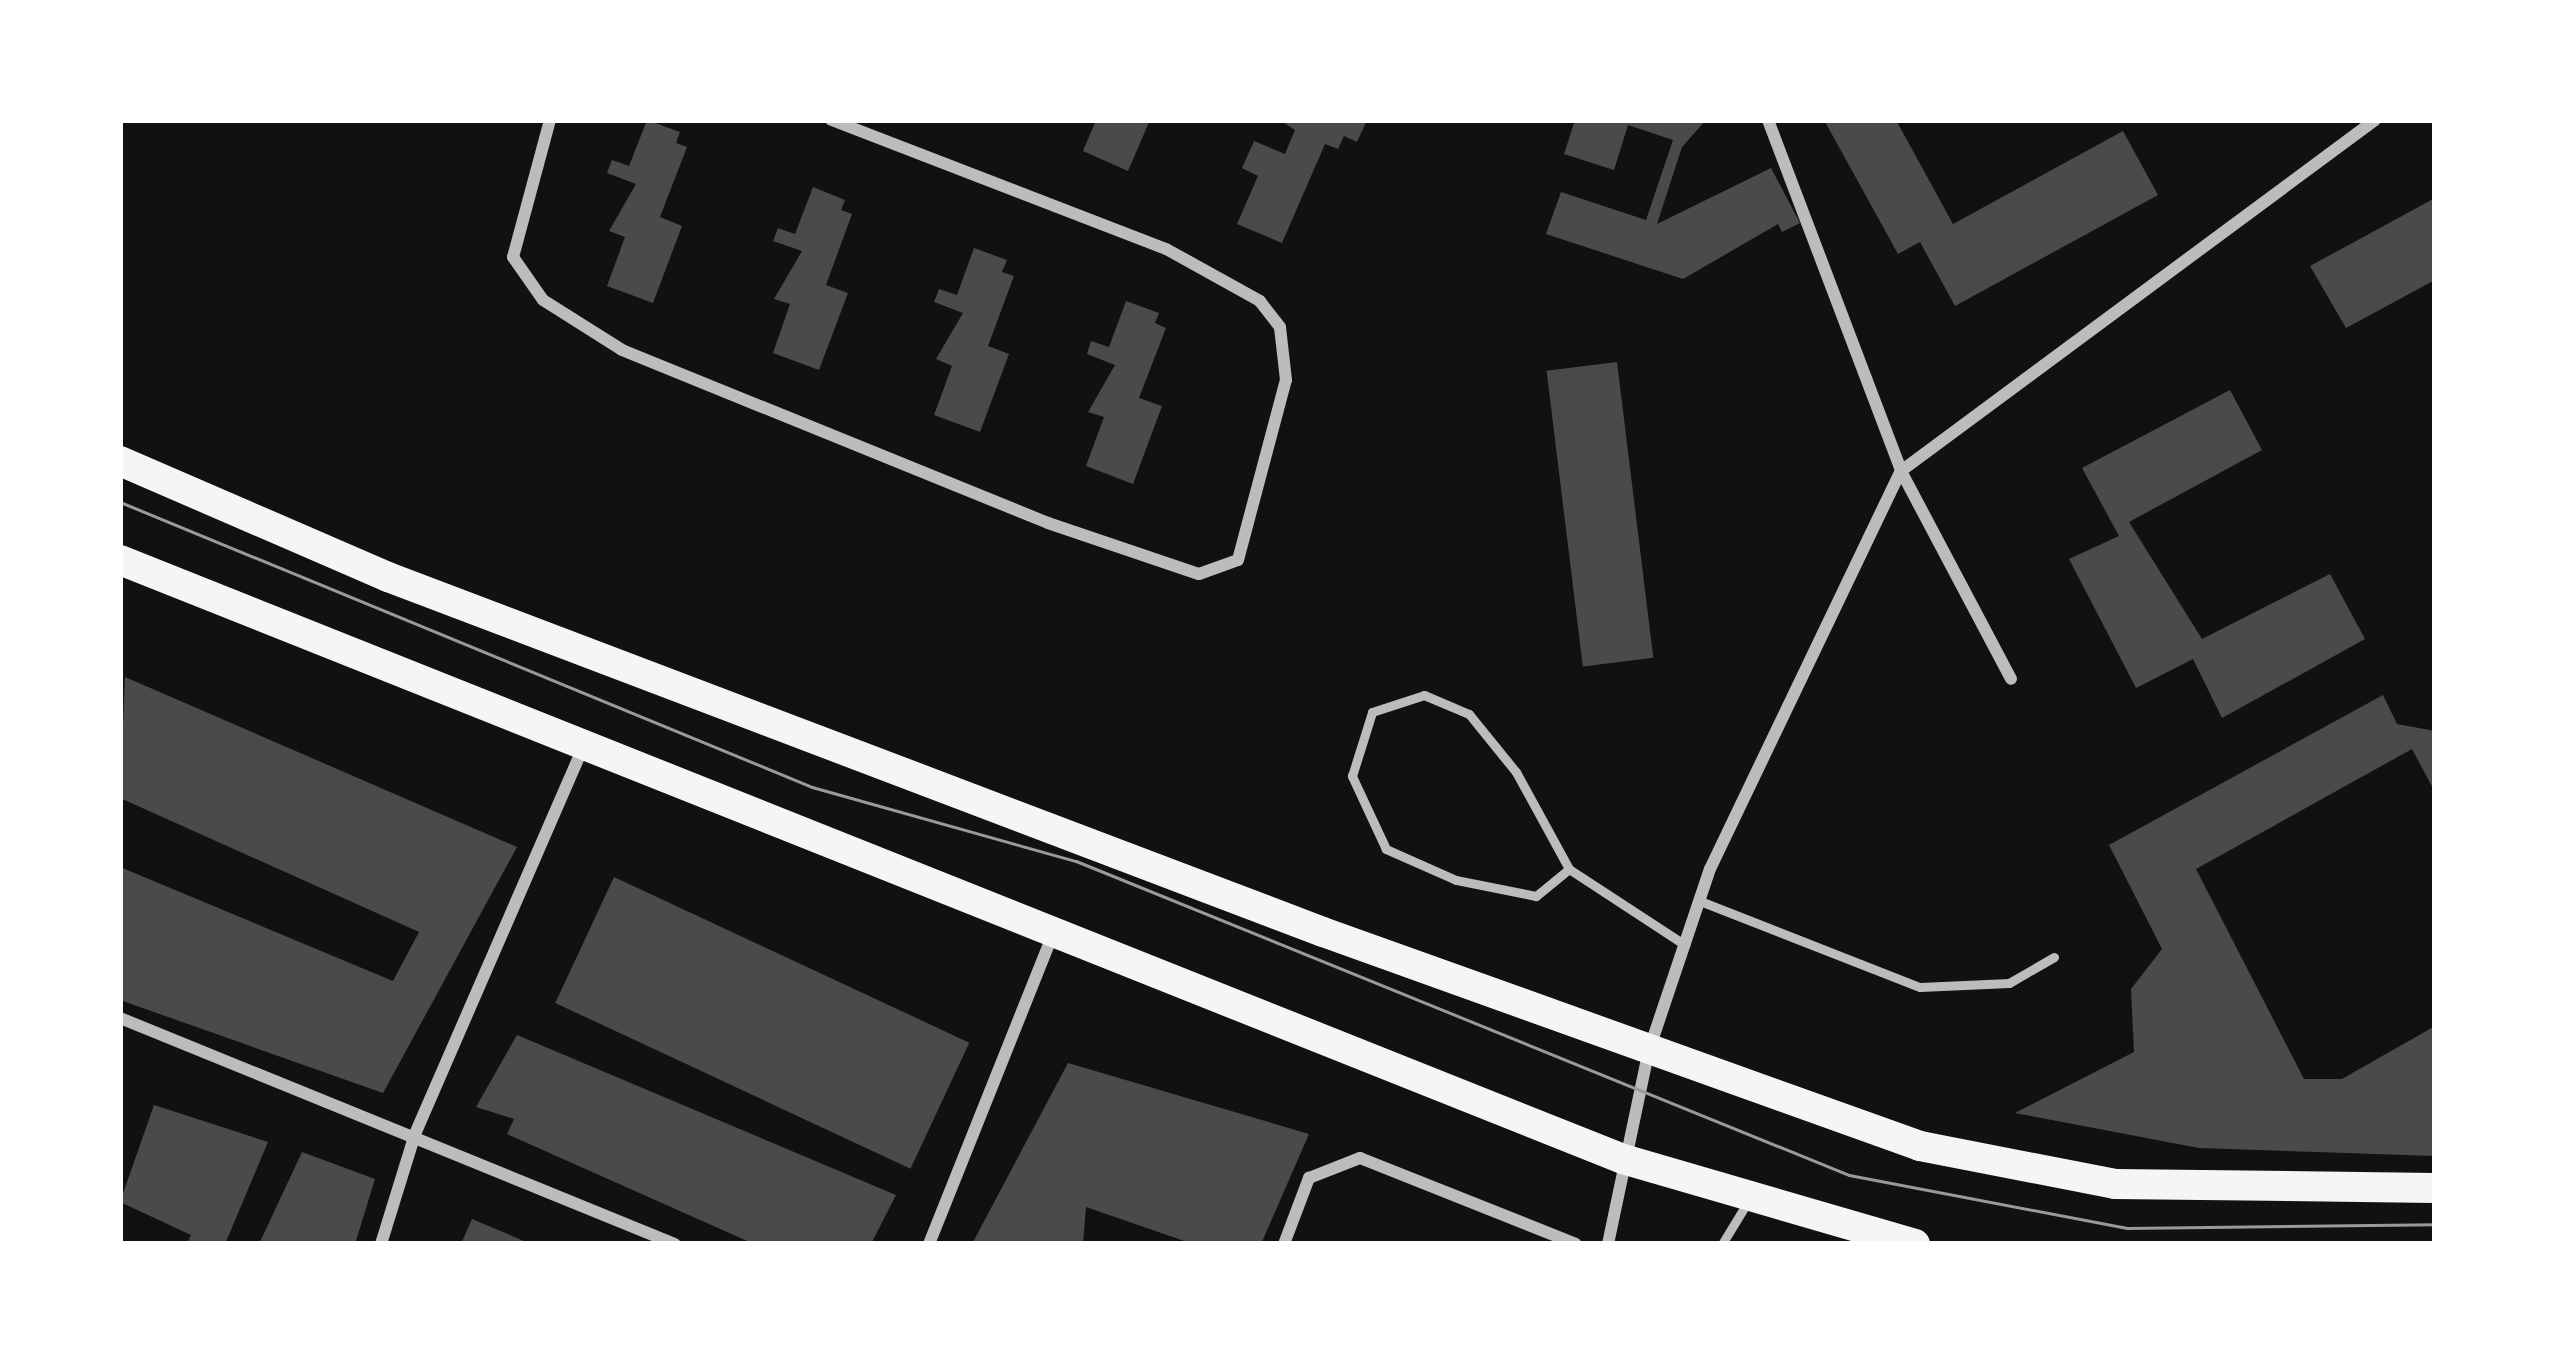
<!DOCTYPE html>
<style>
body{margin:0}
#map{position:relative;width:2555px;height:1364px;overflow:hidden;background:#111;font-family:Barlow,sans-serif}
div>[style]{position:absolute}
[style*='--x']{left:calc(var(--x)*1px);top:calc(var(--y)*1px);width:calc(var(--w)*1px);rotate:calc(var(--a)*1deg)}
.building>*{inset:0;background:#4a4a4a;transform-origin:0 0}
.service>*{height:9px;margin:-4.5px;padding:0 4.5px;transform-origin:4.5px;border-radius:4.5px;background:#bcbcbc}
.minor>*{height:12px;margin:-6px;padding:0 6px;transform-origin:6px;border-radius:6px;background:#bcbcbc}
.primary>*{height:30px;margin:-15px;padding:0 15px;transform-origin:15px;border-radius:15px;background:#f5f5f5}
.tram>*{height:3px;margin:-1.5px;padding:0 1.5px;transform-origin:1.5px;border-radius:1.5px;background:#9a9a9a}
span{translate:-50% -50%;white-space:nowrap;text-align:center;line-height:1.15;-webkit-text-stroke:9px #fff;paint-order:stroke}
.frame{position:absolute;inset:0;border:123px solid #fff;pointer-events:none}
</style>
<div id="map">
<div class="building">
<div style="clip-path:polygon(647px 120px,680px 132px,676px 143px,687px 147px,660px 217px,682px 226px,653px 303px,607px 286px,625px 237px,609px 231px,636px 184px,607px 173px,612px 160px,629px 166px)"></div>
<div style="clip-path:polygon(1096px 120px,1150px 120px,1128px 171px,1083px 151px)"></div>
<div style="clip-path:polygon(1280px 120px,1367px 120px,1357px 142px,1344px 136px,1338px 149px,1325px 144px,1282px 243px,1237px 224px,1258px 176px,1242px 168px,1254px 141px,1285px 154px,1295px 130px)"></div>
<div style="clip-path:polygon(1575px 120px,1706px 120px,1682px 147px,1657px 224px,1771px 168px,1800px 223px,1782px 232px,1778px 224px,1683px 279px,1546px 234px,1561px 192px,1646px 220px,1673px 140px,1628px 125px,1614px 170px,1564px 154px)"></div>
<div style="clip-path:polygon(1824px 120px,1896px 120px,1953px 224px,2123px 131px,2158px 195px,1955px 306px,1920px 242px,1898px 254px)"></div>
<div style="clip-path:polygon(813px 187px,845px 200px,841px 210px,852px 214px,826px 285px,848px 293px,819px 370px,773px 353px,790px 304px,774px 299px,802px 251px,773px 241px,778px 228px,795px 234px)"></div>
<div style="clip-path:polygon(2435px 198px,2435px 280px,2346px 328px,2310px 266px)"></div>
<div style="clip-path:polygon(974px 248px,1007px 260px,1002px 272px,1014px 276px,988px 346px,1009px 354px,980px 432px,934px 415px,952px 366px,936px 359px,963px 313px,934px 302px,939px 289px,957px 295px)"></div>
<div style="clip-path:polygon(1126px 301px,1159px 313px,1155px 323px,1166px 328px,1139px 398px,1162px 406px,1133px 484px,1086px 466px,1104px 417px,1088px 412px,1115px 365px,1087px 354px,1091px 341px,1109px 347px)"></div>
<div style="left:1617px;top:362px;width:298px;height:71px;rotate:83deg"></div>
<div style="clip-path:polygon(2230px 390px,2262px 450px,2129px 522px,2202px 639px,2330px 574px,2365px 639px,2222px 718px,2193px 659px,2136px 688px,2069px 559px,2119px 536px,2082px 468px)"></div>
<div style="clip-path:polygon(125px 677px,517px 847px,383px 1093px,120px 1000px,120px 867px,393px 981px,419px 932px,120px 798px)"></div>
<div style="clip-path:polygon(2383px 695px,2397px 724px,2435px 731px,2435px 792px,2412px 749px,2196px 869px,2304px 1079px,2342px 1079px,2435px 1026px,2435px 1156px,2199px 1148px,2015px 1113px,2134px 1052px,2131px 989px,2162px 949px,2109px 845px)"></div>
<div style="left:614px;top:877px;width:392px;height:139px;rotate:25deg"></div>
<div style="clip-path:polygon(517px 1035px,896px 1195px,871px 1244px,754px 1244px,507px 1134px,514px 1119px,476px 1107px)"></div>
<div style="clip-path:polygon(1068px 1063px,1309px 1134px,1261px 1244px,1193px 1244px,1086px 1207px,1083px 1244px,972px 1244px)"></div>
<div style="clip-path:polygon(154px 1105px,268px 1142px,225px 1244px,187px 1244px,191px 1235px,120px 1202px)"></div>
<div style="clip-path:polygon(302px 1152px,375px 1179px,355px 1244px,259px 1244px)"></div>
<div style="clip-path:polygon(472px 1219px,531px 1244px,461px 1244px)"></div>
</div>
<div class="service">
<div style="--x:1569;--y:869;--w:43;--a:140.7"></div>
<div style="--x:1536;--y:896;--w:82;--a:-168.7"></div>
<div style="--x:1456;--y:880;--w:77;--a:-156.1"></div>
<div style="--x:1386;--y:849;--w:81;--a:-115"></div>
<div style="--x:1352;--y:776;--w:67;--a:-72.6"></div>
<div style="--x:1372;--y:712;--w:55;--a:-18.1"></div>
<div style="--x:1424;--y:695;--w:49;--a:22.9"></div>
<div style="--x:1469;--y:714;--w:75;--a:51"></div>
<div style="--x:1516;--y:772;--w:111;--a:61.3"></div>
<div style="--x:1569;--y:869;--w:139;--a:33.2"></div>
<div style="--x:1700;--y:901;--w:236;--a:21.4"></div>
<div style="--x:1920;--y:987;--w:89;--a:-2.6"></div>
<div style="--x:2009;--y:983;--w:52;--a:-30"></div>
<div style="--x:1722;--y:1244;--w:48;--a:-58.6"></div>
</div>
<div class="minor">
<div style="--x:550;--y:120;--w:142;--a:105.1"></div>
<div style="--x:513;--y:257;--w:52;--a:55.1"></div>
<div style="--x:543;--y:300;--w:93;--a:32.3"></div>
<div style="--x:622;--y:350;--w:460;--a:22.1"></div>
<div style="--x:1048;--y:523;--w:159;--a:18.7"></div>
<div style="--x:1199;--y:574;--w:41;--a:-19.7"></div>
<div style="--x:1238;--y:560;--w:186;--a:-75.1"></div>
<div style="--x:1286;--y:380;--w:53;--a:-96.5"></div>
<div style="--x:1280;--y:327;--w:33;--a:-128"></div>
<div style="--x:1260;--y:301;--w:107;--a:-151"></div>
<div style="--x:1166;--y:249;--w:359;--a:-158.9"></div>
<div style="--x:1768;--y:120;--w:375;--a:69.2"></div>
<div style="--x:1901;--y:471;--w:235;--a:62.1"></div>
<div style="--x:120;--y:1018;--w:599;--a:22.16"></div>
<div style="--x:381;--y:1244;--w:115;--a:-72.8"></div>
<div style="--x:415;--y:1134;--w:421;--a:-66.5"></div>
<div style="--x:929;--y:1244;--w:334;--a:-68.2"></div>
<div style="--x:1284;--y:1244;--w:71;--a:-69.3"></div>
<div style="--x:1309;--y:1178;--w:55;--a:-21.4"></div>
<div style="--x:1360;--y:1158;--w:232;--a:21.7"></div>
<div style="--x:1608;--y:1244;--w:198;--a:-78.1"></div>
<div style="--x:1649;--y:1050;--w:191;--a:-71.4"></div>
<div style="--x:1710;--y:869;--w:441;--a:-64.4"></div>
<div style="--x:1901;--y:471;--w:590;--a:-36.52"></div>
</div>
<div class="primary">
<div style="--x:120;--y:461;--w:292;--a:23.4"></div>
<div style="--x:388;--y:577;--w:1000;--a:20.79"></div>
<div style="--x:1323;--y:932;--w:634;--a:19.72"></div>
<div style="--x:1920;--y:1146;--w:199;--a:11"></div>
<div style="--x:2115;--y:1184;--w:320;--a:0.7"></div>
<div style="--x:120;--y:560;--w:1618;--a:21.73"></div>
<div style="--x:1623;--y:1159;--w:304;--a:16.2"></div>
</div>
<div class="tram">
<div style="--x:120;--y:502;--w:748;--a:22.38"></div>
<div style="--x:812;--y:787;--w:274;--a:15.7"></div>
<div style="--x:1076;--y:861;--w:834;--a:22.11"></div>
<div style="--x:1849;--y:1175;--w:283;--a:10.8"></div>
<div style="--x:2127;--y:1228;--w:308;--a:-0.7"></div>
</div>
<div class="frame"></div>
</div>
